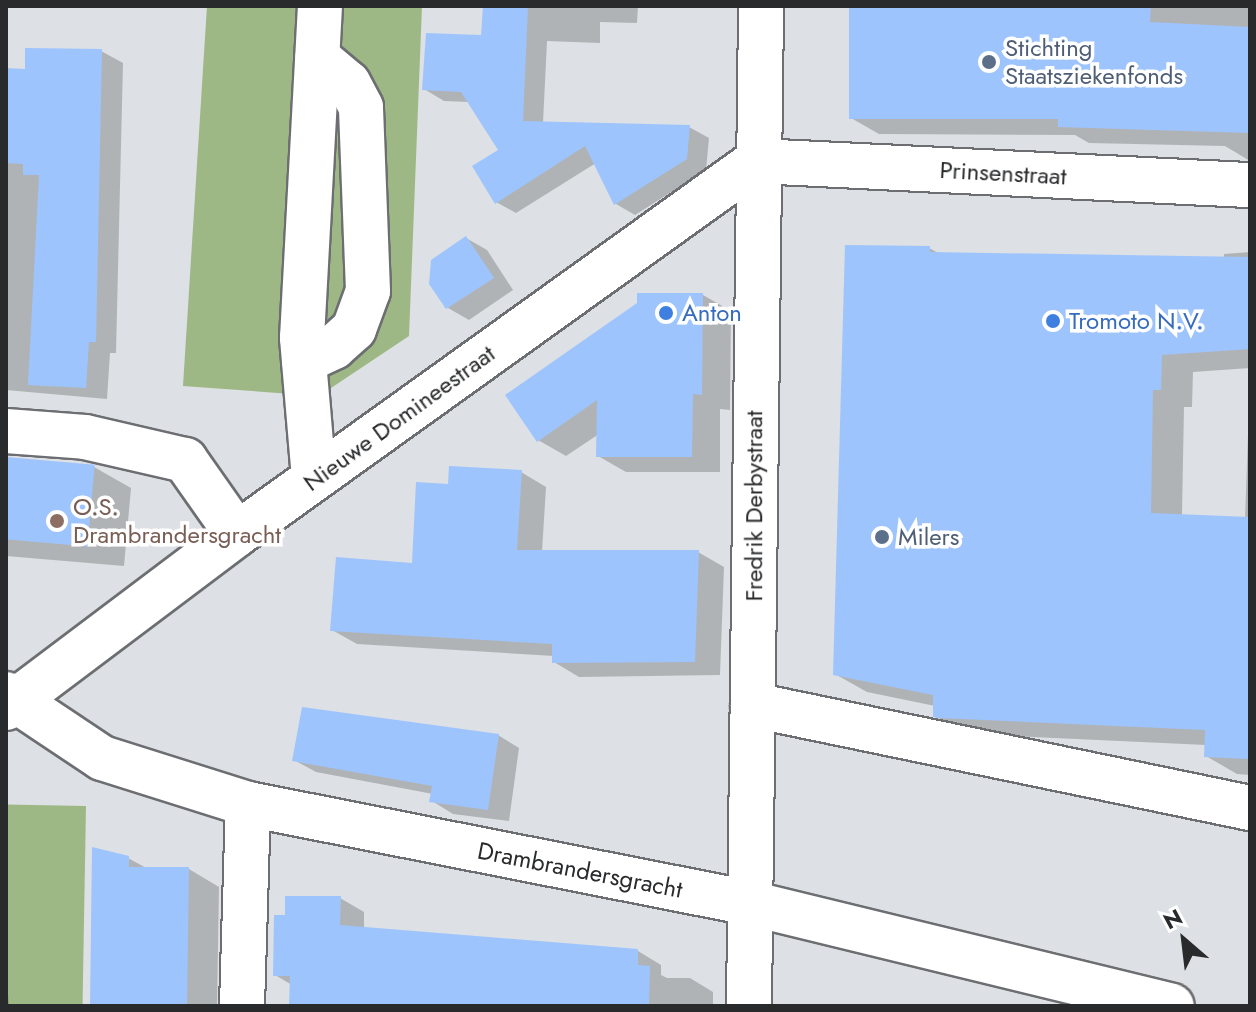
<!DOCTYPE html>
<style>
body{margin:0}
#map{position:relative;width:1256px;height:1012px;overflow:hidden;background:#dde0e4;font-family:Jost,sans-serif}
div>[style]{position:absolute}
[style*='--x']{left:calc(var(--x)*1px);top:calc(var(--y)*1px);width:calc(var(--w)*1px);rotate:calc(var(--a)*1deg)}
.green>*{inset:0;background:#9db884;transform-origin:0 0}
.shadow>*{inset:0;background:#0003}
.building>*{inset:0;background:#9ec4fd;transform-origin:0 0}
.roads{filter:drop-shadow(2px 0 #6c6e72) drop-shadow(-2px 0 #6c6e72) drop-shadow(0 2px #6c6e72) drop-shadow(0 -2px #6c6e72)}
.minor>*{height:44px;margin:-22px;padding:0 22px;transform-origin:22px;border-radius:22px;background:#fff}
.major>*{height:44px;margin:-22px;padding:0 22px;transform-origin:22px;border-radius:22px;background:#fff}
.dots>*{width:22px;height:22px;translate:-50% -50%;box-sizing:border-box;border:4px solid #fff;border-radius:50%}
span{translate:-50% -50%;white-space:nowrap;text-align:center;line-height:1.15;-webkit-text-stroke:7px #fff;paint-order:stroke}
.service-label{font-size:24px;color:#4e5e75}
.left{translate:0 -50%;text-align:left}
.street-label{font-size:24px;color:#292a2c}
.shop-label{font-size:24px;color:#366cbe}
.education-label{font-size:24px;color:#785e54}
.frame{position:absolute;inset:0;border:8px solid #292a2c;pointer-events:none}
.north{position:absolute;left:1144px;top:900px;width:80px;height:80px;-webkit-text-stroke:6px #fff;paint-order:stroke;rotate:332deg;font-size:22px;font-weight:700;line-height:32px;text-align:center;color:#292a2c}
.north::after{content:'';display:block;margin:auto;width:28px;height:36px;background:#292a2c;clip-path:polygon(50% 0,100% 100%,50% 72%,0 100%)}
</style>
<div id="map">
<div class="green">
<div style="clip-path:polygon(207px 6px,422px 6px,409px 336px,319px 396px,183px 386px)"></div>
<div style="left:86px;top:806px;width:200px;height:80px;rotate:91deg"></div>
</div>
<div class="shadow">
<div style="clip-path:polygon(485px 6px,638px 6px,637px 23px,600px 22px,600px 43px,547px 41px,543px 123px,689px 127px,709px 138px,706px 170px,635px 215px,616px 204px,596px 163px,516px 213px,496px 202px,501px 151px,469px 102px,444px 101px,424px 89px,483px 38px)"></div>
<div style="clip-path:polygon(852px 6px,1250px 6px,1250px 161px,1225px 146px,1089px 143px,1075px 135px,879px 134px,851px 118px)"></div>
<div style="clip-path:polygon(101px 51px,123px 63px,116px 353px,110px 353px,107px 399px,6px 390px,6px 70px,27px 71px)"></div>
<div style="clip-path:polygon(466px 238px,487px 250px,513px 290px,469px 320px,448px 308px)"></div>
<div style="clip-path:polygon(929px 248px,940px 254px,1224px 259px,1224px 254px,1250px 252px,1250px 368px,1193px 372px,1192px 407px,1184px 407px,1182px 516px,1245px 519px,1250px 378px,1250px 775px,1237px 774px,1206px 756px,1206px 745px,966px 734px,935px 716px,935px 706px,867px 692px,835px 674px)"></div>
<div style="clip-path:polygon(703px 295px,731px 311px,730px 410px,720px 409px,720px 472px,626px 472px,598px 456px,599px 434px,566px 456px,538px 440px)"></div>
<div style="clip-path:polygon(6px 459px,94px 467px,131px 488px,124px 566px,6px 556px)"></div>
<div style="clip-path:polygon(521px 472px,546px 487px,542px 552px,698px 552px,724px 567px,720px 675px,579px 677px,554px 662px,554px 656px,357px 644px,332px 630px,413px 565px,449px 486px)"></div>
<div style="clip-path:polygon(498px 735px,519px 748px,509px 821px,453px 814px,432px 801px,433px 794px,316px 772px,294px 760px)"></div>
<div style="clip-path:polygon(128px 858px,148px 869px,189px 869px,219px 887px,217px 1006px,92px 1006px)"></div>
<div style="clip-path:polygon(340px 898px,364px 912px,364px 929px,638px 951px,661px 965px,661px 975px,667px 978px,690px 978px,713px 992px,713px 1006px,291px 1006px,292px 985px,275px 975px,287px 917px)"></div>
<div style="clip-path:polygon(6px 972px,9px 1006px,6px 1006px)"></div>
</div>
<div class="building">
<div style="clip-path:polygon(483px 6px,528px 6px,523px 121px,690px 125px,687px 159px,614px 205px,585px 146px,495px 204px,472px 166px,498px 150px,461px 92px,422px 90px,426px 33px,481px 35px)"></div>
<div style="clip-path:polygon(849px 6px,1151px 6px,1150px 22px,1250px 27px,1250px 133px,1058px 127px,1058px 119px,849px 119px)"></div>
<div style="clip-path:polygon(25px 48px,102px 49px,96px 342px,89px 342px,86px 388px,28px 385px,39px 175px,23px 175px,23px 164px,6px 163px,6px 68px,25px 69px)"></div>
<div style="clip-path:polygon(466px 236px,494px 278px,446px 309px,429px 284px,431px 260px)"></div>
<div style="clip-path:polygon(845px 245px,930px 246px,930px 252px,1250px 257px,1250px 349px,1162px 355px,1161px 390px,1153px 390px,1151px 513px,1250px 517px,1250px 759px,1204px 757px,1205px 730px,939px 718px,933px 717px,933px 695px,833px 675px)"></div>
<div style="clip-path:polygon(637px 293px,703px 293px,702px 395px,693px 394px,692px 457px,596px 457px,597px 400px,537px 442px,505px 395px,637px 303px)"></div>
<div style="left:6px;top:457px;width:89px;height:82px;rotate:5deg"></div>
<div style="clip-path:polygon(449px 466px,522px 470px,517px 550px,699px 550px,695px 662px,552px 663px,552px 644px,330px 631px,336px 557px,412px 563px,416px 482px,448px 484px)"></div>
<div style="clip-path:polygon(302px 707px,499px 734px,488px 810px,429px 802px,432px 786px,292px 761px)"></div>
<div style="clip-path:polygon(92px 847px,129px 856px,129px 867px,189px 867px,187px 1006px,90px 1006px)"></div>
<div style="clip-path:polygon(285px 896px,341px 896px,340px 925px,638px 949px,638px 965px,650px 966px,649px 1006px,289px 1006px,290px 976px,273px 976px,274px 915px,285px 915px)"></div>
</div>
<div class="roads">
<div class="minor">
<div style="--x:304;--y:361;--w:33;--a:-25"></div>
<div style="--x:334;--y:347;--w:27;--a:-42"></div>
<div style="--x:354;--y:329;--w:40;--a:-69.8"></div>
<div style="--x:368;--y:291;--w:184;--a:-92.2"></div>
<div style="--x:361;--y:107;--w:27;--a:-118"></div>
<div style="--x:348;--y:83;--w:40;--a:-140"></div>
<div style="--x:6;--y:431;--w:79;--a:4.3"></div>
<div style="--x:85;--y:437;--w:103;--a:13"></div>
<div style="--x:185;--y:460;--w:90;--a:54.9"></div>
<div style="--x:314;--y:478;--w:141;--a:-94.9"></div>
<div style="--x:302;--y:338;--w:332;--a:-86.9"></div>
<div style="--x:6;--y:694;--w:115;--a:33.7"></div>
<div style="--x:102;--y:758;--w:153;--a:17.5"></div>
<div style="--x:248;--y:804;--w:512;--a:11.16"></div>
<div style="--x:750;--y:903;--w:434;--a:13.7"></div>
<div style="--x:753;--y:705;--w:508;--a:11.71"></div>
<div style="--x:6;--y:708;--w:289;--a:-37"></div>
<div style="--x:237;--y:534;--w:640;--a:-35.65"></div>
<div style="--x:757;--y:161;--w:494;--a:2.8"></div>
<div style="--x:242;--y:1006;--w:202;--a:-88.3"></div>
</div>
<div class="major">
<div style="--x:749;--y:1006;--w:1000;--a:-89.31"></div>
</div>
</div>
<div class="dots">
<div style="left:989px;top:62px;background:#5c6f8a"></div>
<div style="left:666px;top:313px;background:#3f7fe0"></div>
<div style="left:1053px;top:321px;background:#3f7fe0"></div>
<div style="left:57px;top:521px;background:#8d6e63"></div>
<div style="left:882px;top:537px;background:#5c6f8a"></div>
</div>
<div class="service-label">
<span class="left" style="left:1005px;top:62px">Stichting<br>Staatsziekenfonds</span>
<span class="left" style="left:898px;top:537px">Milers</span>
</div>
<div class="street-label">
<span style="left:1003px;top:173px;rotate:3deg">Prinsenstraat</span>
<span style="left:399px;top:418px;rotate:-36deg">Nieuwe Domineestraat</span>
<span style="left:754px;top:506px;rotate:-90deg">Fredrik Derbystraat</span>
<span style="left:580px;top:870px;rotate:11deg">Drambrandersgracht</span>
</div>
<div class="shop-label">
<span class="left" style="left:682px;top:313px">Anton</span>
<span class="left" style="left:1069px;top:321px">Tromoto N.V.</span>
</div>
<div class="education-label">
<span class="left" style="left:73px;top:521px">O.S.<br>Drambrandersgracht</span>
</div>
<div class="frame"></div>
<div class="north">N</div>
</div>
